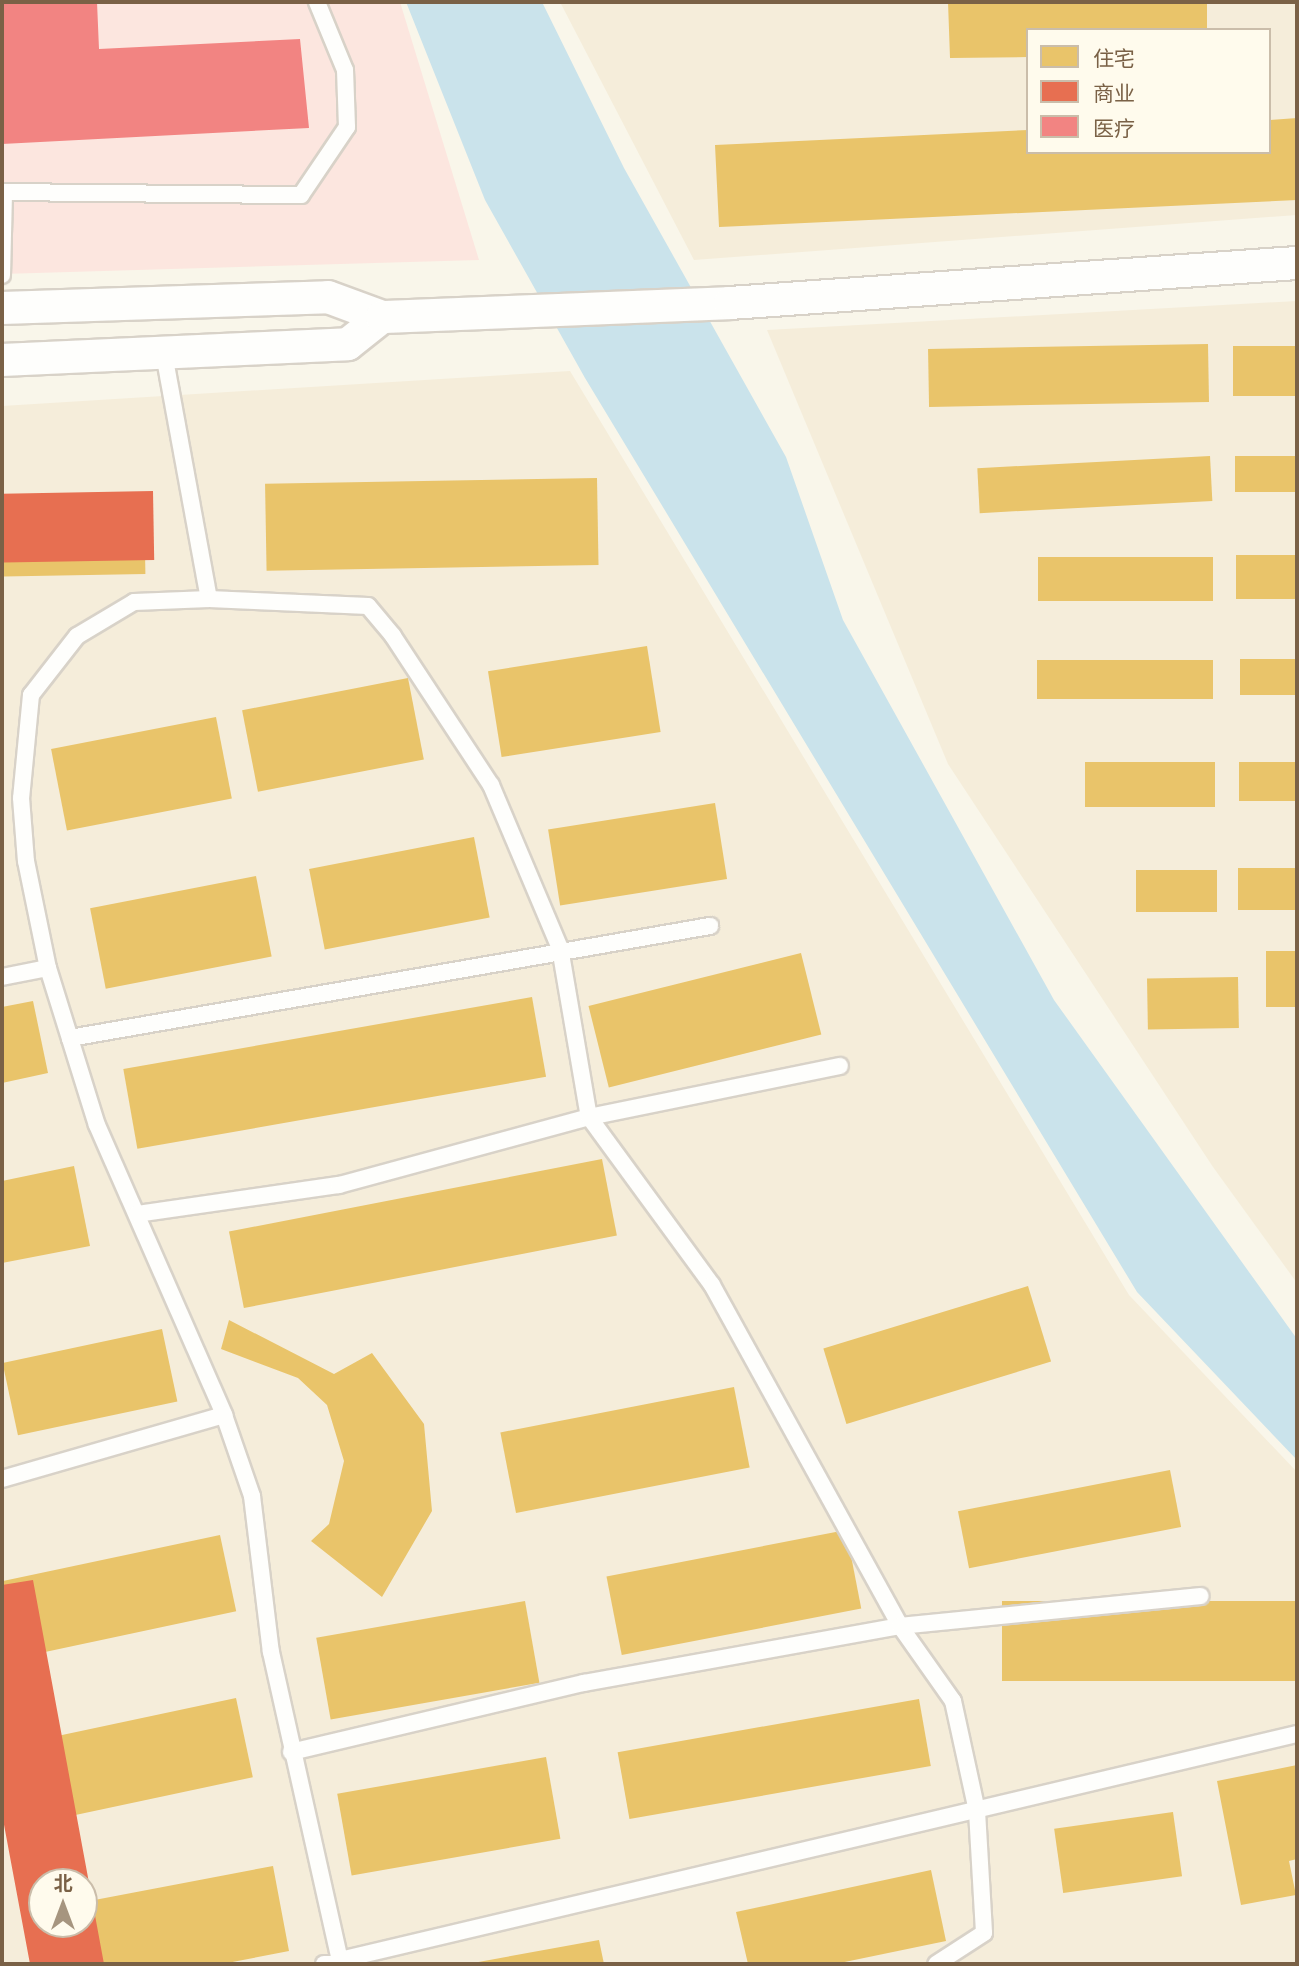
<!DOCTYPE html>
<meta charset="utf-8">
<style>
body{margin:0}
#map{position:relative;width:1299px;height:1966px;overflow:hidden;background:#f9f6ea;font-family:Arial,"Noto Sans SC",sans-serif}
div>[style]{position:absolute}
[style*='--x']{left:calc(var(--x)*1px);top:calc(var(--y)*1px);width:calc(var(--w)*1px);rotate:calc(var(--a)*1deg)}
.residential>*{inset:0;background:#f5edda}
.medical>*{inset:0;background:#fce6df}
.water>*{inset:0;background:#cae3eb}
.homes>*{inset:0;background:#e9c46a;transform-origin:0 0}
.shops>*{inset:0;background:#e76f51;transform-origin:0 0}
.health>*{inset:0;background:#f28482}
.roads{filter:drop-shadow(2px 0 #d8d2c8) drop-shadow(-2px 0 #d8d2c8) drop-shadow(0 2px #d8d2c8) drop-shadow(0 -2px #d8d2c8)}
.lane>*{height:16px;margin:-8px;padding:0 8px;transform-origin:8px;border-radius:8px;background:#fefefc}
.street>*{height:32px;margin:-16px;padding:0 16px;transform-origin:16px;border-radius:16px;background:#fefefc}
span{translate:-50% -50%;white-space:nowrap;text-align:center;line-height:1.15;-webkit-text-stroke:7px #fffbed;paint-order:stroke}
.frame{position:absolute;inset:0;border:4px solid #7a6146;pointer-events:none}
.legend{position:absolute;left:1026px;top:28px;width:245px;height:126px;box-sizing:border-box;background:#fffbed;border:2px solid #cabdaa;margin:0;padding:9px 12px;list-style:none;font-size:21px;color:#7a6146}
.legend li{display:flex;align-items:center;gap:14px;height:35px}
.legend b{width:35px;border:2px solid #cabdaa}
.north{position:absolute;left:28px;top:1868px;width:70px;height:70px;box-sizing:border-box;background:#fffbed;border:2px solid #cabdaa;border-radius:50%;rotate:0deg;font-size:19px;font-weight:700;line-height:28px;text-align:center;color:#7a6146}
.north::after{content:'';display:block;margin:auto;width:24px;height:32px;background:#a6957f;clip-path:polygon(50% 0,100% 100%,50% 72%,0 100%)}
</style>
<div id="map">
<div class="residential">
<div style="clip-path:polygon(evenodd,560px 2px,1297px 2px,1297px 215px,694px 260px,560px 2px,1028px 30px,1269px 30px,1269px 152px,1028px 152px,1028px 30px)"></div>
<div style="clip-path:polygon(1297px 301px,1297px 1283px,1213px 1167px,948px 764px,767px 330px)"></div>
<div style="clip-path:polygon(evenodd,570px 371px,1129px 1295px,1297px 1472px,1297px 1964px,2px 1964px,2px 406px,570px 371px,42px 1882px,84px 1882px,84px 1924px,42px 1924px,42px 1882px)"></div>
</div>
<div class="medical">
<div style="clip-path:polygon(2px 2px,400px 2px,479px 260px,2px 274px)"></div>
</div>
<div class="water">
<div style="clip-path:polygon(406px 2px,542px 2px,624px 168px,786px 457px,843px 620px,1054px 1000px,1297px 1339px,1297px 1460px,1137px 1292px,585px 378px,485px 200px)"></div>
</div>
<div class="homes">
<div style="clip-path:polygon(948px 2px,1207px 2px,1207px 30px,1028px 30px,1028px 57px,950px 58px)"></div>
<div style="clip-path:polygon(1297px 118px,1297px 200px,719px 227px,715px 145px,1028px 130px,1028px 152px,1269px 152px,1269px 120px)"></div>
<div style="left:1208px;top:344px;width:58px;height:280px;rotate:89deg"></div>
<div style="left:1297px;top:346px;width:50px;height:64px;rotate:90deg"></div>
<div style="left:1210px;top:456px;width:45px;height:233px;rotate:87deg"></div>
<div style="left:1297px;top:456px;width:36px;height:62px;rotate:90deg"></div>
<div style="left:597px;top:478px;width:87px;height:332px;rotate:89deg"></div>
<div style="left:144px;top:493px;width:81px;height:142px;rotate:89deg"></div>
<div style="left:1297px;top:555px;width:44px;height:61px;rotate:90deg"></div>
<div style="left:1213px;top:557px;width:44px;height:175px;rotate:90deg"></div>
<div style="left:647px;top:646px;width:87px;height:161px;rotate:81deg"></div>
<div style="left:1297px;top:659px;width:36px;height:57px;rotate:90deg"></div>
<div style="left:1037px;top:660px;width:176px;height:39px"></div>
<div style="left:408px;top:678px;width:83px;height:169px;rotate:79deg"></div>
<div style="left:216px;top:717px;width:83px;height:168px;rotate:79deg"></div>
<div style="left:1085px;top:762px;width:130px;height:45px"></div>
<div style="left:1297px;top:762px;width:39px;height:58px;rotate:90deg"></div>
<div style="left:715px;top:803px;width:77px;height:169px;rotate:81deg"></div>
<div style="left:474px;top:837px;width:82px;height:168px;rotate:79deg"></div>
<div style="left:1297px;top:868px;width:42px;height:59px;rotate:90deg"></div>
<div style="left:1136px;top:870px;width:81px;height:42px"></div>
<div style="left:256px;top:876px;width:82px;height:169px;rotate:79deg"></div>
<div style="left:1266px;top:951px;width:31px;height:56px"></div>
<div style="left:801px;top:953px;width:84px;height:219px;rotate:76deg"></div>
<div style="left:1238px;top:977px;width:51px;height:91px;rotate:89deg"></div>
<div style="left:532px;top:997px;width:81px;height:415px;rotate:80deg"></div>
<div style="clip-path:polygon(33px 1001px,48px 1073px,2px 1083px,2px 1007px)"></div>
<div style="left:602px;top:1159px;width:78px;height:380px;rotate:79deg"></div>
<div style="clip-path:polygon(74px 1166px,90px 1246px,2px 1263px,2px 1181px)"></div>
<div style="left:1028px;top:1286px;width:79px;height:214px;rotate:73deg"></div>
<div style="clip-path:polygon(229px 1320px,334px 1374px,372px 1353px,424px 1424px,432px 1511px,382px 1597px,311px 1541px,329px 1524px,344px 1461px,327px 1405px,298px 1378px,221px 1349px)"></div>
<div style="left:162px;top:1329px;width:74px;height:163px;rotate:78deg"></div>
<div style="left:734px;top:1387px;width:82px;height:238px;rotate:79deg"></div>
<div style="left:1170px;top:1470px;width:58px;height:216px;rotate:79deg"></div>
<div style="left:846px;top:1530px;width:80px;height:244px;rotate:79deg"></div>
<div style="left:220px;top:1535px;width:78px;height:223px;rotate:78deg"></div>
<div style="left:525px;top:1601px;width:83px;height:212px;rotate:80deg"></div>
<div style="left:1297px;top:1601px;width:80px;height:295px;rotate:90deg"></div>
<div style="left:236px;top:1698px;width:81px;height:239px;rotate:78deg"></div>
<div style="left:919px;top:1699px;width:68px;height:306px;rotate:80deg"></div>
<div style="left:546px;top:1757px;width:83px;height:212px;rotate:80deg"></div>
<div style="clip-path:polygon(1297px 1765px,1297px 1859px,1289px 1861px,1296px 1895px,1241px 1905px,1217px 1781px)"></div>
<div style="left:1173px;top:1812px;width:65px;height:120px;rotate:82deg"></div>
<div style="clip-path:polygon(273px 1866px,289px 1951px,222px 1964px,33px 1964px,23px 1914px,42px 1910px,42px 1924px,84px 1924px,84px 1902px)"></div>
<div style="clip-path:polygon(931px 1870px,946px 1941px,835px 1964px,748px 1964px,736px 1912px)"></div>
<div style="clip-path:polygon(599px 1940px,604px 1964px,473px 1964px,473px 1963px)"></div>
</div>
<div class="shops">
<div style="left:153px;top:491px;width:69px;height:151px;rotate:89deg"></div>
<div style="clip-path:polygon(evenodd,33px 1580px,104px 1964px,30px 1964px,2px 1814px,2px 1585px,33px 1580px,42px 1882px,84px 1882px,84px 1924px,42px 1924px,42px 1882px)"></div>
</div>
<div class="health">
<div style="clip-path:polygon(2px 2px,97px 2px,99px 49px,300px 39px,309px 128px,2px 144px)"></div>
</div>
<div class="roads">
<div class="lane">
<div style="--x:2;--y:192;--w:299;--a:0.6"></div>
<div style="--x:301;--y:195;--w:82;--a:-55.9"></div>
<div style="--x:347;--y:127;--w:57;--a:-92"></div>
<div style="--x:345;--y:70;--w:74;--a:-112.4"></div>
<div style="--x:2;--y:275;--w:83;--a:-88.6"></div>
<div style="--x:164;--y:354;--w:249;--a:79.6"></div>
<div style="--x:209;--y:599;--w:159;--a:2.5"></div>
<div style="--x:368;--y:606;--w:39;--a:50"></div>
<div style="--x:393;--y:636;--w:178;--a:56.7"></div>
<div style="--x:491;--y:785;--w:177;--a:67.1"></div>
<div style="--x:560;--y:948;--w:171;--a:80.3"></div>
<div style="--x:589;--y:1117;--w:208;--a:53.8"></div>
<div style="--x:712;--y:1285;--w:389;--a:61.1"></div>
<div style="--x:900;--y:1626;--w:92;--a:54.8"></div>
<div style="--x:953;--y:1701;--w:113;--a:77.7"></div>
<div style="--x:977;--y:1811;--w:122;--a:86.7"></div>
<div style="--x:984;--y:1933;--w:57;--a:147.1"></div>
<div style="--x:209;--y:599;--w:75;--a:177.7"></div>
<div style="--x:134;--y:602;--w:66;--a:149.2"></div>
<div style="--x:77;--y:636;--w:75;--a:127.9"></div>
<div style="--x:31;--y:695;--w:103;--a:95.5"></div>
<div style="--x:21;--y:798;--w:63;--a:85.5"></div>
<div style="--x:26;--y:861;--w:109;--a:78.4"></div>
<div style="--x:48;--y:968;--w:164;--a:72.7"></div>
<div style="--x:97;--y:1125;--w:317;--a:66.3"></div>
<div style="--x:224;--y:1415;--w:86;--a:70.9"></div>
<div style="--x:252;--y:1496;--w:157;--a:83.1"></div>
<div style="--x:271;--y:1652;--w:316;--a:77.4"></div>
<div style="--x:340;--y:1960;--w:983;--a:-13.29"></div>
<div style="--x:2;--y:977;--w:47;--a:-11.1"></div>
<div style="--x:70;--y:1038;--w:650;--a:-9.93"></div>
<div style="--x:137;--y:1214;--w:204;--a:-8.2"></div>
<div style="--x:339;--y:1185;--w:259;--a:-15.2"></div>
<div style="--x:589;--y:1117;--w:256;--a:-11.5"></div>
<div style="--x:2;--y:1479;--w:231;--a:-16.1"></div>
<div style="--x:291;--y:1752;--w:301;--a:-13.3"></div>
<div style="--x:584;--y:1683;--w:321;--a:-10.2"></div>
<div style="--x:900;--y:1626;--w:302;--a:-5.7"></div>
<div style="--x:324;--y:1964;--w:19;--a:0"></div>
</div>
<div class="street">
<div style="--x:2;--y:308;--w:326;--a:-1.9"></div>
<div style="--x:328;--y:297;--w:58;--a:20.3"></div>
<div style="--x:2;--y:360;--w:346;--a:-2.6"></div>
<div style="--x:348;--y:344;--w:43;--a:-38.5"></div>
<div style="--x:382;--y:317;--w:348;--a:-2.3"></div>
<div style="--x:730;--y:303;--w:568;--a:-4.04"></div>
</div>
</div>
<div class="frame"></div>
<ul class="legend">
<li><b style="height:19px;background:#e9c46a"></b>住宅</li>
<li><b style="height:19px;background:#e76f51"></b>商业</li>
<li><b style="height:19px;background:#f28482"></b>医疗</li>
</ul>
<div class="north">北</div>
</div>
